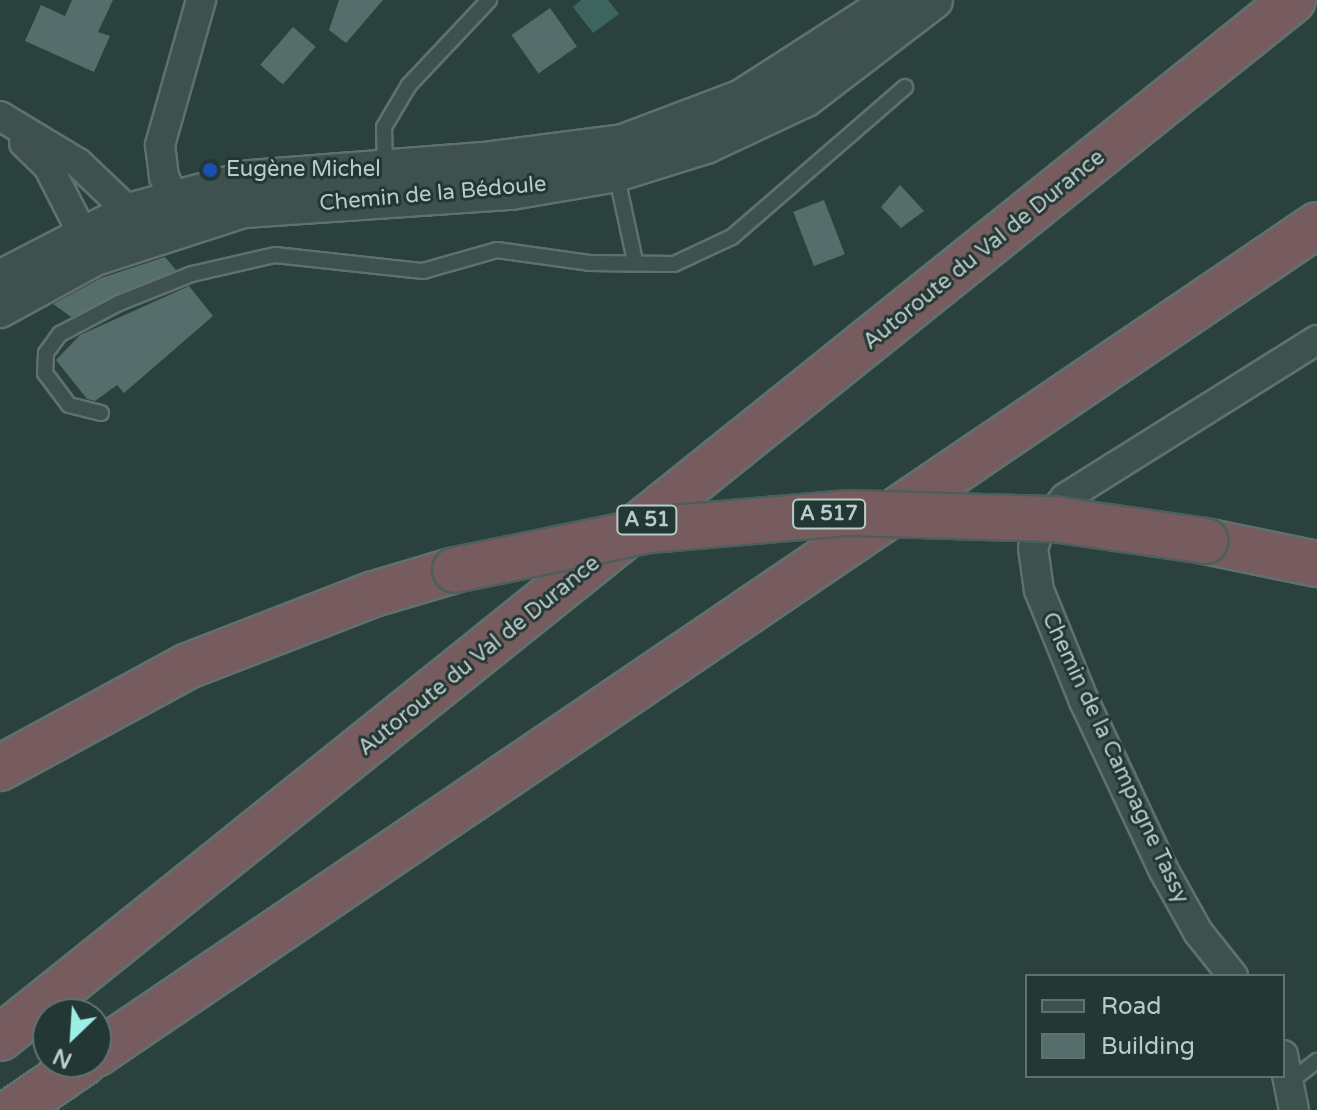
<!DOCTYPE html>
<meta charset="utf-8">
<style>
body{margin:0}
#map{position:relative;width:1317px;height:1110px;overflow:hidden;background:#2a413e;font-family:"Varela Round",sans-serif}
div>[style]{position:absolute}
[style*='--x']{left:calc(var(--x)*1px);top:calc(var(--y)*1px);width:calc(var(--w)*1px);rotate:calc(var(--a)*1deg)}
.water>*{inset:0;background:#3e645f}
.building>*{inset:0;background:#566e6b;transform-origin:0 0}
.roads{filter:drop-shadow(2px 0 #5f716f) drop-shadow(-2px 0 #5f716f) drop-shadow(0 2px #5f716f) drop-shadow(0 -2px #5f716f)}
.service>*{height:14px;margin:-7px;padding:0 7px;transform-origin:7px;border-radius:7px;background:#3e514f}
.minor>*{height:28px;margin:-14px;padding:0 14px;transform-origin:14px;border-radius:14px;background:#3e514f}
.tertiary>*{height:36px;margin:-18px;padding:0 18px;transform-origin:18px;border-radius:18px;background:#3e514f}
.motorway>*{height:44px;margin:-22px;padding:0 22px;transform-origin:22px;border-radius:22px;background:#765c5f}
.bridges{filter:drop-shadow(2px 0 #4c5f5c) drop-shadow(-2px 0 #4c5f5c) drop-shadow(0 2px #4c5f5c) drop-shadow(0 -2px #4c5f5c)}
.motorway-bridge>*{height:44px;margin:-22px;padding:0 22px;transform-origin:22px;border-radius:22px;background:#765c5f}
.dots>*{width:22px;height:22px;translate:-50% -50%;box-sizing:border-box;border:4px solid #233734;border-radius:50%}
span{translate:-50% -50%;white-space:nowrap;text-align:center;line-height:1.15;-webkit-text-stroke:6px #233734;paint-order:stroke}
.shield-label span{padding:2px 6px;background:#233734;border:2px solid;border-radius:6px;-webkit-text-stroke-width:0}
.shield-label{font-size:20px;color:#bbcbc9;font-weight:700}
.poi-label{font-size:22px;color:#bbcbc9}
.left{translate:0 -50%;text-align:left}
.street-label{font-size:22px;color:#bbcbc9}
.legend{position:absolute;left:1025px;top:974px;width:260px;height:104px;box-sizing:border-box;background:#233734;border:2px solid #607270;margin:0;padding:10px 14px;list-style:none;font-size:24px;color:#bbcbc9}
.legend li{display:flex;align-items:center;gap:16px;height:40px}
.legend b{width:40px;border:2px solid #607270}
.north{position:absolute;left:32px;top:998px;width:80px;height:80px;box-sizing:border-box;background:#233734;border:2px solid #607270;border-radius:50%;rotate:205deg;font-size:22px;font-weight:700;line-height:32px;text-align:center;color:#bbcbc9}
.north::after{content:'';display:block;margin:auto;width:28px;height:36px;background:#9defe6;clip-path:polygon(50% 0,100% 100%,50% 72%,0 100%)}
</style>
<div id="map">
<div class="water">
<div style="clip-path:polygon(581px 0,608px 0,619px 14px,593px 33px,573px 7px)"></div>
</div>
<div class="building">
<div style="clip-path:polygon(72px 0,113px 0,98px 32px,110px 36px,94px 72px,25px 41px,41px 5px,65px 16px)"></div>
<div style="clip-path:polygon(339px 0,383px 0,346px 43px,329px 30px)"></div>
<div style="left:550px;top:8px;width:47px;height:47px;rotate:55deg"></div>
<div style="left:293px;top:27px;width:30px;height:50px;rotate:41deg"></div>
<div style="clip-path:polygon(900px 185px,924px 211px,901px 228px,881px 207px)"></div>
<div style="left:824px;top:200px;width:58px;height:33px;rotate:69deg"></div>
<div style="clip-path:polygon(165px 257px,176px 270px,71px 317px,53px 304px,101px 278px)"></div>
<div style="clip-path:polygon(189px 286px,213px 316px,124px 393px,117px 385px,95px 401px,87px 399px,56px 360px,80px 335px)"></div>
</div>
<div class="roads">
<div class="service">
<div style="--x:385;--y:167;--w:40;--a:-91.4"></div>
<div style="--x:384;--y:127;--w:49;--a:-59.2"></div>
<div style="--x:409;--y:85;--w:117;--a:-46.7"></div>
<div style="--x:616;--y:173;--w:90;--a:77.8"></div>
<div style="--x:101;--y:413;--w:33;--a:-166"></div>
<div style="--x:69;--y:405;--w:40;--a:-127"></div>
<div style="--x:45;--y:373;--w:20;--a:-87"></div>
<div style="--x:46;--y:353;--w:24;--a:-54"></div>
<div style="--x:60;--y:334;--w:67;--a:-27.7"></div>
<div style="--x:119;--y:303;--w:79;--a:-21.7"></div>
<div style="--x:192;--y:274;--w:85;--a:-12.9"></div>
<div style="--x:275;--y:255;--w:149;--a:6.2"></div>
<div style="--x:423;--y:271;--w:77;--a:-15.8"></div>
<div style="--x:497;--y:250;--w:93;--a:8"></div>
<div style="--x:589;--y:263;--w:85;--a:0.7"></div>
<div style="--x:674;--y:264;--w:64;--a:-25"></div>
<div style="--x:732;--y:237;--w:229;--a:-40.9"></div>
<div style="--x:1291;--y:1081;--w:33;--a:-38"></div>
</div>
<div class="minor">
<div style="--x:0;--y:116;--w:91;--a:31.1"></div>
<div style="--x:78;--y:163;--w:88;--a:43.6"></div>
<div style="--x:24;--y:143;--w:33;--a:44"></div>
<div style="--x:48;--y:166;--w:97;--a:62.9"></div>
<div style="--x:174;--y:196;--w:21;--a:-118"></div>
<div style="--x:164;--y:177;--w:32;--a:-97"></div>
<div style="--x:160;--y:145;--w:151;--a:-74.2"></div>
<div style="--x:1233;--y:976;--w:56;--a:-128.5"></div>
<div style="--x:1198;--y:932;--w:72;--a:-119.1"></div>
<div style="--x:1163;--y:869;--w:186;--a:-115.2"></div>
<div style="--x:1084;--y:701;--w:120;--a:-112.1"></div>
<div style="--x:1039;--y:590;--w:42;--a:-98.1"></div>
<div style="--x:1033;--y:548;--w:23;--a:-70"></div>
<div style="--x:1041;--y:526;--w:37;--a:-49"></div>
<div style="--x:1065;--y:498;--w:297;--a:-32.1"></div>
<div style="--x:1283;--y:1055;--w:56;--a:78.7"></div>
</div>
<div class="tertiary">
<div style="--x:0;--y:279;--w:148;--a:-27.3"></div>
<div style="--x:132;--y:211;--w:122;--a:-15.2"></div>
<div style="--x:250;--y:179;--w:234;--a:-4.4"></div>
<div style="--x:483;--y:161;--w:141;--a:-7.3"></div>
<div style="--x:623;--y:143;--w:127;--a:-20.7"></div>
<div style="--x:742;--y:98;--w:181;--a:-32.8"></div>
<div style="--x:0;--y:309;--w:108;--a:-28.7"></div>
<div style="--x:95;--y:257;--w:157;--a:-17.9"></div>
<div style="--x:244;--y:209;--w:268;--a:-3.9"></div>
<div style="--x:511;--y:191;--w:107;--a:-9.7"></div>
<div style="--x:616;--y:173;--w:94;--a:-17.3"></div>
<div style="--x:706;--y:145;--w:110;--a:-25.2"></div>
<div style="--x:806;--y:98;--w:161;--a:-37.4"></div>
</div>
<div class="motorway">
<div style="--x:1205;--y:541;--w:114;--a:11.6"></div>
<div style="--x:0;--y:768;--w:214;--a:-28.5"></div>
<div style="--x:188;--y:666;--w:199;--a:-21.2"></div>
<div style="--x:374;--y:594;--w:84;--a:-16.5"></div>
<div style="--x:0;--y:1038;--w:1658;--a:-38.76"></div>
<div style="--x:96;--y:1054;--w:1476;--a:-34.17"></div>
<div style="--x:14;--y:1110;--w:85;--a:-34.4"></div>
</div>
</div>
<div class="bridges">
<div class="motorway-bridge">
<div style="--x:455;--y:570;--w:199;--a:-11.6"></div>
<div style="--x:650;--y:530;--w:200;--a:-4.9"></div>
<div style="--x:849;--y:513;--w:204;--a:1.7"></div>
<div style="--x:1053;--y:519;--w:154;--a:8.2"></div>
</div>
</div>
<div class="dots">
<div style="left:210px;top:170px;background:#1a4fb4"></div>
</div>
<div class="shield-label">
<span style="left:829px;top:514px">A 517</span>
<span style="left:647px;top:520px">A 51</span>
</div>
<div class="poi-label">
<span class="left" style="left:226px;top:170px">Eugène Michel</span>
</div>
<div class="street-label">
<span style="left:433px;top:194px;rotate:-5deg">Chemin de la Bédoule</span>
<span style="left:984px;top:250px;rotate:-39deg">Autoroute du Val de Durance</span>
<span style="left:479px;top:656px;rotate:-39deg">Autoroute du Val de Durance</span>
<span style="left:1115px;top:758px;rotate:65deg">Chemin de la Campagne Tassy</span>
</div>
<ul class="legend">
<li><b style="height:10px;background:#3e514f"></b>Road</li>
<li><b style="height:22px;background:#566e6b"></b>Building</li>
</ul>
<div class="north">N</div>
</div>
